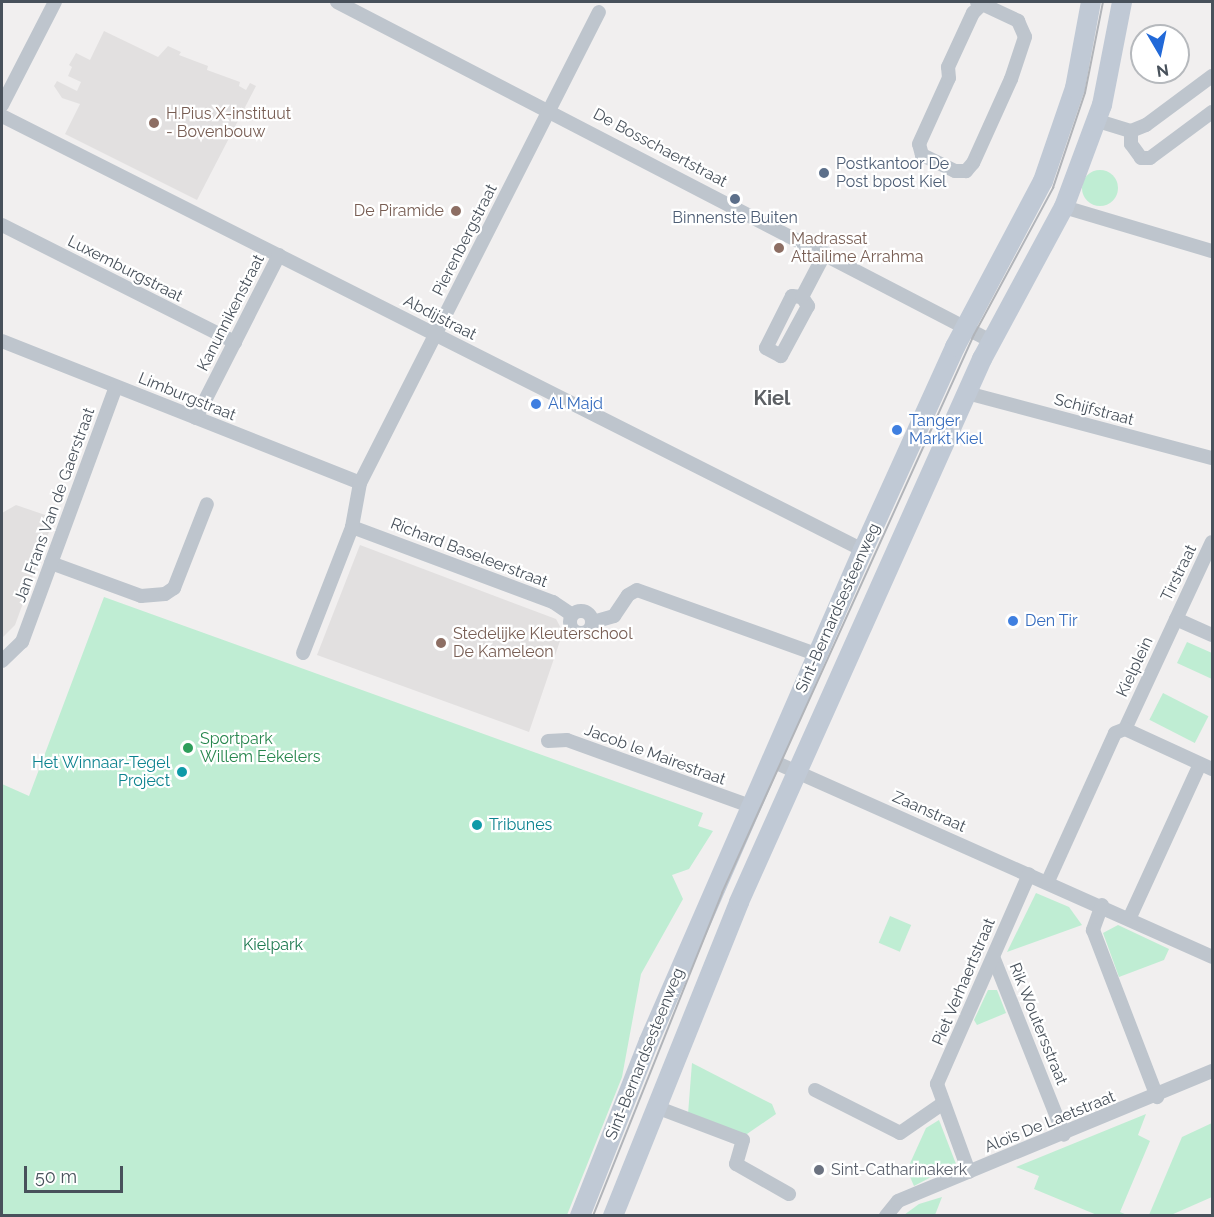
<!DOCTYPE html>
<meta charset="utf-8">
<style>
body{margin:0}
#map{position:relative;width:1214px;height:1217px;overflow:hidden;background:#f1efef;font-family:Raleway,sans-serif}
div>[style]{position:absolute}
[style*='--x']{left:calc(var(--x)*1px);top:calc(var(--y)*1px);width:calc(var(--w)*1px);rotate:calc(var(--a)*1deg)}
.education>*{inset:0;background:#e2e0e0}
.green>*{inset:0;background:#bfedd3;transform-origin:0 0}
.round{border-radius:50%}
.street>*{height:14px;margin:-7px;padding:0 7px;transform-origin:7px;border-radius:7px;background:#bec5cd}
.street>.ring{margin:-7px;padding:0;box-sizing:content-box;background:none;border:14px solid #bec5cd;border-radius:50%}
.secondary>*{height:20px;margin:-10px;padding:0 10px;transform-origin:10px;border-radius:10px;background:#c0c9d5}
.tram>*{height:1.5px;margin:-0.75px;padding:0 0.75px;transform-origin:0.75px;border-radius:0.75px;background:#b1b4b9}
.dots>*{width:16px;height:16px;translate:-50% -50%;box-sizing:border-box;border:3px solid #fff;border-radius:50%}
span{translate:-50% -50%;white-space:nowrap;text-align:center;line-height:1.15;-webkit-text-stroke:4.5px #fff;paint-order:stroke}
.education-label{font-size:16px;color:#785e54}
.left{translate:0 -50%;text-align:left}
.right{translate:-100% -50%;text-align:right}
.street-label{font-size:16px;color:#48515b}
.service-label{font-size:16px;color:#4e5e75}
.shop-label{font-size:16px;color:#366cbe}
.leisure-label{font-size:16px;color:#27864d}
.culture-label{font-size:16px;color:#0d838f}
.park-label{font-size:16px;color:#1c794f}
.worship-label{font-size:16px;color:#5b616d}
.quarter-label{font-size:20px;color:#5c5f63;font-weight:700}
.frame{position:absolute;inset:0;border:3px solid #48515b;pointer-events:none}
.north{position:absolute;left:1130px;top:24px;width:60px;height:60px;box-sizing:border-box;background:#fff;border:2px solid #b6b9bd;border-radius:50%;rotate:171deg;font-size:16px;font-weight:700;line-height:24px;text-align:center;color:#48515b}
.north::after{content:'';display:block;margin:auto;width:21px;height:27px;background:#2269d8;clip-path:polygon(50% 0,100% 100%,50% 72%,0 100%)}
.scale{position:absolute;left:24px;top:1166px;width:99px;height:27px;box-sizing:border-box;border:3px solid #48515b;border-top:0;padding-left:8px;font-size:18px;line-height:21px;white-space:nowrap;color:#48515b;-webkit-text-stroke:4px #fff;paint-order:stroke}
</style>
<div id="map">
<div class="education">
<div style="clip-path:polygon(104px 31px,158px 57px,168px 46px,181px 52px,179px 55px,208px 66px,207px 70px,240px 82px,239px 86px,246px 90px,250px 83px,256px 86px,197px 200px,65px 134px,80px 104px,62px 98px,54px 86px,57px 81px,77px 91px,81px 82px,68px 76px,72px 67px,69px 65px,76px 53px,90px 60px)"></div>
<div style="clip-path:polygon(16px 505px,54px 518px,15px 625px,2px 638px,2px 513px)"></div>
<div style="clip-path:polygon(360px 545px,556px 619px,563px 632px,529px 732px,317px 655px)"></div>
</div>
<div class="green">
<div class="round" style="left:1082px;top:170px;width:36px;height:36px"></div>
<div style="clip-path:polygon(104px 597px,703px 813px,698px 826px,713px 831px,689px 869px,672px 875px,683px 899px,641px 974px,622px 1077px,567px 1215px,2px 1215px,2px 784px,29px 796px)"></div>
<div style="clip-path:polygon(1187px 642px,1212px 653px,1212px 679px,1177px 663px)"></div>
<div style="left:1163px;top:693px;width:51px;height:30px;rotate:27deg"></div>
<div style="clip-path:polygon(1036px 893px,1069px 907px,1082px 925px,1007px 952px)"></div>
<div style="left:890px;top:916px;width:23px;height:29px;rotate:23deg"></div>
<div style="clip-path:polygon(1118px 925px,1169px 949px,1164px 960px,1119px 977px,1103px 933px)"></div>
<div style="clip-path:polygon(988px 990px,997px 990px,1006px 1013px,977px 1025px,974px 1020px)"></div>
<div style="clip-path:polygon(692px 1063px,772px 1104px,776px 1114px,744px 1136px,688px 1114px)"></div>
<div style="clip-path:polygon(1146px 1114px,1138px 1135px,1150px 1141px,1120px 1212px,1127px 1215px,1097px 1215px,1034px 1189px,1039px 1176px,1016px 1167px)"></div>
<div style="clip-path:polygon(939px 1120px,956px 1164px,914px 1186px,907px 1170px,926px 1128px)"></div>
<div style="clip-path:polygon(1212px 1123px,1212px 1197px,1171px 1215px,1149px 1215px,1182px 1137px)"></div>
<div style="clip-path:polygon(942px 1197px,935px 1215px,904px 1215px,919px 1204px)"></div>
</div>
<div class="street">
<div style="--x:337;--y:2;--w:737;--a:27.4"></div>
<div style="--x:977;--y:2;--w:5;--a:22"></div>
<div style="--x:982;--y:4;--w:40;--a:25"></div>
<div style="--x:1018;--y:21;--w:17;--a:66"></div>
<div style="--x:1025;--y:37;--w:44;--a:108.4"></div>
<div style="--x:1011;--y:79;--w:92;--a:114.3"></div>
<div style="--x:973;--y:163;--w:11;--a:131"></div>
<div style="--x:966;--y:171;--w:11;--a:180"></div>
<div style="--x:955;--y:171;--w:37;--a:-154"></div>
<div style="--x:922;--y:155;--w:11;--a:-105"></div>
<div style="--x:919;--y:144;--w:72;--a:-65.6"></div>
<div style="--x:949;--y:78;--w:11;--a:-95"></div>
<div style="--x:948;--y:67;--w:60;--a:-65.2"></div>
<div style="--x:973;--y:13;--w:13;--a:-45"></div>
<div style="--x:982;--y:4;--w:2;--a:-63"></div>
<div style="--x:2;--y:105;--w:116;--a:-62.8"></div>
<div style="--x:2;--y:116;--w:964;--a:26.75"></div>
<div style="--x:1098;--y:121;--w:34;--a:17"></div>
<div style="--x:1131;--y:131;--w:16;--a:-22"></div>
<div style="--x:1146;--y:125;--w:82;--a:-36.6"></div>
<div style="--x:1131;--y:131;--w:13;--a:90"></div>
<div style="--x:1131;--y:144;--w:17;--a:54"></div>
<div style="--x:1141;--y:158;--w:9;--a:0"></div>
<div style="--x:1150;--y:158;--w:77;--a:-36.6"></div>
<div style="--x:1064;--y:207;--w:154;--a:16.6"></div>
<div style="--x:2;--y:225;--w:261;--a:26.7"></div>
<div style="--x:792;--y:296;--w:10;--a:6"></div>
<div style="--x:802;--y:297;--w:11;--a:56"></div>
<div style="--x:808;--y:306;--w:57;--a:118.4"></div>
<div style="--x:781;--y:356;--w:17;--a:-152"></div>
<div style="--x:766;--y:348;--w:58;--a:-63.4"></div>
<div style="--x:802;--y:297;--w:50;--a:-62.4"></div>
<div style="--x:2;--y:341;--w:385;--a:21.6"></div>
<div style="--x:967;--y:393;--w:253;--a:14.9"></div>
<div style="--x:196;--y:418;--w:183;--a:-63"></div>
<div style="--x:352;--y:527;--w:215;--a:20.5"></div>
<div style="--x:553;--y:602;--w:23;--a:34"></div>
<div style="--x:51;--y:563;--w:96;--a:20.1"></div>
<div style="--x:141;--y:596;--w:24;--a:-5"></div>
<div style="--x:165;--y:594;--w:11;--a:-34"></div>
<div style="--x:174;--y:588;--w:90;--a:-68.6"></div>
<div class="ring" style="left:570px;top:611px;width:8px;height:8px"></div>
<div style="--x:1176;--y:619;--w:39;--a:24"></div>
<div style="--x:593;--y:622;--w:22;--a:-16"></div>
<div style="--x:614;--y:616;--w:25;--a:-56"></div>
<div style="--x:628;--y:595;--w:10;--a:-29"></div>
<div style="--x:637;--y:590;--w:190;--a:19.7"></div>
<div style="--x:303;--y:653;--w:135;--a:-68.7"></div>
<div style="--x:352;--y:527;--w:45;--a:-79.7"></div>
<div style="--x:360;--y:483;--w:528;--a:-63.1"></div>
<div style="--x:2;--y:661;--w:28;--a:-44"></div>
<div style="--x:22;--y:642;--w:272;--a:-69.8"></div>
<div style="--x:1125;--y:729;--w:206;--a:-65.1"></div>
<div style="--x:1125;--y:729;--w:96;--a:24.7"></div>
<div style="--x:548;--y:741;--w:19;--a:-3"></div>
<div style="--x:567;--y:740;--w:195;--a:19.8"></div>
<div style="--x:770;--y:760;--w:484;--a:24"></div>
<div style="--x:1048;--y:881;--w:162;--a:-65.6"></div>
<div style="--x:1115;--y:733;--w:11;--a:-22"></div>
<div style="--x:1102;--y:905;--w:27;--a:110"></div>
<div style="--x:1093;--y:930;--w:179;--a:69"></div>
<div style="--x:1130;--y:917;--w:168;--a:-65.4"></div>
<div style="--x:994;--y:959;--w:189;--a:68.3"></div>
<div style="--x:815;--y:1090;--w:95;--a:26.8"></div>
<div style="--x:900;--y:1133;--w:51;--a:-34.6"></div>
<div style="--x:656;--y:1107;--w:93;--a:20.8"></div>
<div style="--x:743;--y:1140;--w:25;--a:106"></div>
<div style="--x:736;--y:1164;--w:61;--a:29.5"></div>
<div style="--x:969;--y:1172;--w:94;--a:-110"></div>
<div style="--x:937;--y:1084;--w:229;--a:-66.3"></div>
<div style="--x:886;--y:1216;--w:19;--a:-51"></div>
<div style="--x:898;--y:1201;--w:340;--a:-22.5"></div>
</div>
<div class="secondary">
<div style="--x:580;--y:1216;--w:188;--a:-68.5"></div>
<div style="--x:649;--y:1041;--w:536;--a:-66.45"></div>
<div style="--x:863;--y:550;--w:223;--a:-65.6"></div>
<div style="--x:955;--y:347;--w:188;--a:-62.1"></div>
<div style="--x:1043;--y:181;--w:98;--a:-71"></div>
<div style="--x:1075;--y:88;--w:87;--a:-79.5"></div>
<div style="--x:613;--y:1216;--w:338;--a:-68.1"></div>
<div style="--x:739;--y:902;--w:595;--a:-65.89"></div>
<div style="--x:982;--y:359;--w:173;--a:-61.7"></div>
<div style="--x:1064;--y:207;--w:109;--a:-69.6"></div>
<div style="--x:1102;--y:105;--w:105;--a:-79"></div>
</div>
<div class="tram">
<div style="--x:593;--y:1216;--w:348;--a:-68.2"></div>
<div style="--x:722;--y:893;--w:612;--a:-65.7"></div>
<div style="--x:974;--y:335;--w:167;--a:-61.7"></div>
<div style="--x:1053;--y:188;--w:100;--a:-71.4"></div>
<div style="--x:1085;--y:93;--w:93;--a:-78.8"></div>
</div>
<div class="dots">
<div style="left:154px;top:123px;background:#8d6e63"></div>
<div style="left:824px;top:173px;background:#5c6f8a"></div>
<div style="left:735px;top:199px;background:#5c6f8a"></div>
<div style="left:456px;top:211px;background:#8d6e63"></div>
<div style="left:779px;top:248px;background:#8d6e63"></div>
<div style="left:536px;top:404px;background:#3f7fe0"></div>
<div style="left:897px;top:430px;background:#3f7fe0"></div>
<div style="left:1013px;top:621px;background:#3f7fe0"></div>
<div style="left:441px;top:643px;background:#8d6e63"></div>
<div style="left:188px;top:748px;background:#2e9e5b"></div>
<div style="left:182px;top:772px;background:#0f9aa8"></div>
<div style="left:477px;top:825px;background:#0f9aa8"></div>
<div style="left:819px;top:1170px;background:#6b7280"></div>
</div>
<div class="education-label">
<span class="left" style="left:166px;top:123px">H.Pius X-instituut<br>- Bovenbouw</span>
<span class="right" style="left:444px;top:211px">De Piramide</span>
<span class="left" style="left:791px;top:248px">Madrassat<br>Attailime Arrahma</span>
<span class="left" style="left:453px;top:643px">Stedelijke Kleuterschool<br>De Kameleon</span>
</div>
<div class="street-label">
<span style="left:660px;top:148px;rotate:28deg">De Bosschaertstraat</span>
<span style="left:465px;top:240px;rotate:-63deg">Pierenbergstraat</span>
<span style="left:125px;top:269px;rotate:27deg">Luxemburgstraat</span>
<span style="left:231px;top:313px;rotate:-63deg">Kanunnikenstraat</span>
<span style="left:440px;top:318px;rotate:27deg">Abdijstraat</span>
<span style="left:187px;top:397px;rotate:22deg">Limburgstraat</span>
<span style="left:1094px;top:410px;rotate:15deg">Schijfstraat</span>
<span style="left:55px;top:505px;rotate:-70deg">Jan Frans Van de Gaerstraat</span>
<span style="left:469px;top:553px;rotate:21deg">Richard Baseleerstraat</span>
<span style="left:1179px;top:573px;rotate:-64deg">Tirstraat</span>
<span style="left:838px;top:608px;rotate:-66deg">Sint-Bernardsesteenweg</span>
<span style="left:1135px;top:667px;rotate:-65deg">Kielplein</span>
<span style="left:655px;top:755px;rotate:20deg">Jacob le Mairestraat</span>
<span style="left:929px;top:812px;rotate:24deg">Zaanstraat</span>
<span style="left:964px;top:982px;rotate:-67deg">Piet Verhaertstraat</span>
<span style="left:1038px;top:1024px;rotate:68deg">Rik Woutersstraat</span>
<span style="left:645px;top:1054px;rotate:-68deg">Sint-Bernardsesteenweg</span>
<span style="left:1050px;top:1122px;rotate:-22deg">Aloïs De Laetstraat</span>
</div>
<div class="service-label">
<span class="left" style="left:836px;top:173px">Postkantoor De<br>Post bpost Kiel</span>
<span style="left:735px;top:218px">Binnenste Buiten</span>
</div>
<div class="shop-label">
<span class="left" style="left:548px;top:404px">Al Majd</span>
<span class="left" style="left:909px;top:430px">Tanger<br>Markt Kiel</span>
<span class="left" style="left:1025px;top:621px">Den Tir</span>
</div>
<div class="leisure-label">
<span class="left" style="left:200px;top:748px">Sportpark<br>Willem Eekelers</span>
</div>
<div class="culture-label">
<span class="right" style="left:170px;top:772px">Het Winnaar-Tegel<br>Project</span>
<span class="left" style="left:489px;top:825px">Tribunes</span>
</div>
<div class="park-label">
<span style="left:273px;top:945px">Kielpark</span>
</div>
<div class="worship-label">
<span class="left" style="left:831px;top:1170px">Sint-Catharinakerk</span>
</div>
<div class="quarter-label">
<span style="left:772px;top:398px">Kiel</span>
</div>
<div class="frame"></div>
<div class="north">N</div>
<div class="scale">50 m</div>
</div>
